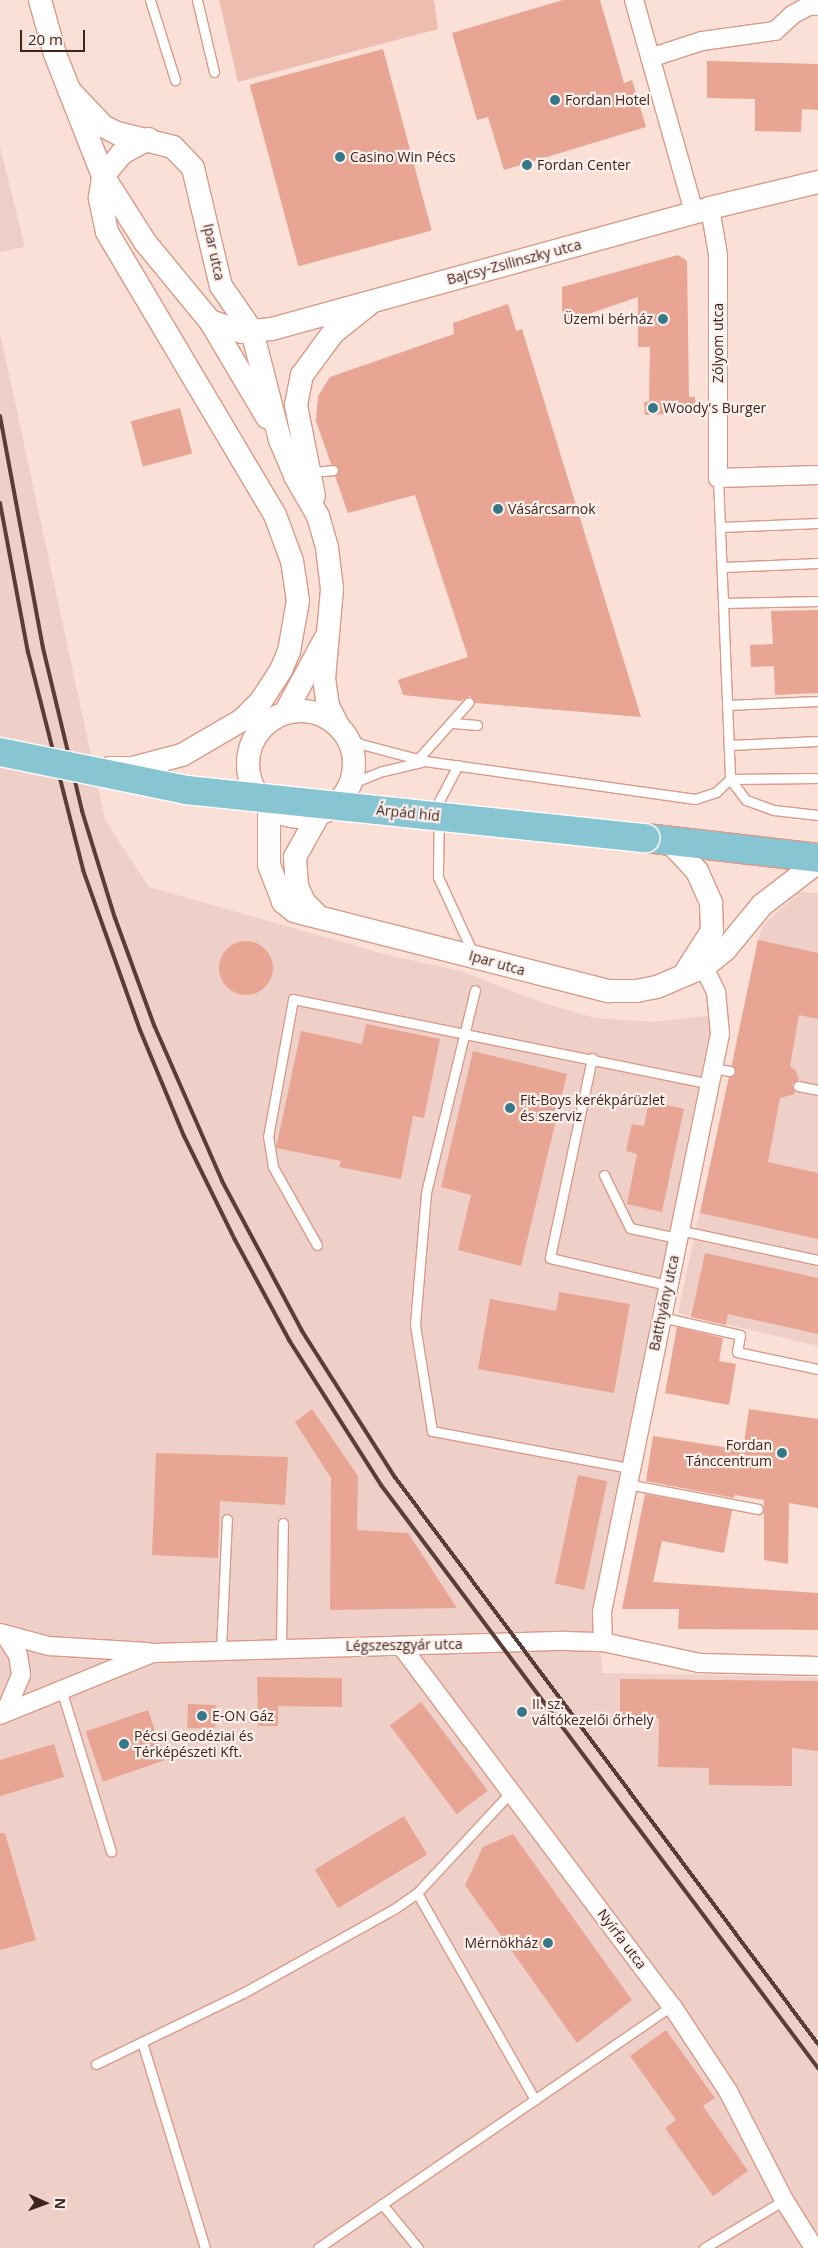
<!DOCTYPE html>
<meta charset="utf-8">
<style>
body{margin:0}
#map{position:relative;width:818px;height:2248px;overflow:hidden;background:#fbe0d8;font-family:"Open Sans",sans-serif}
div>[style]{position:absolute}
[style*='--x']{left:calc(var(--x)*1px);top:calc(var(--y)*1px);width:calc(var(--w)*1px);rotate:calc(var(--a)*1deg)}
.built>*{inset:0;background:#efd0c8}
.green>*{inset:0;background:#edbdb0}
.building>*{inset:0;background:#e9a593;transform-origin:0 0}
.round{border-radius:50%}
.roads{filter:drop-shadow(1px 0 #d99a88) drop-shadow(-1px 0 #d99a88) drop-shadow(0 1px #d99a88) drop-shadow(0 -1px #d99a88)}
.service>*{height:9px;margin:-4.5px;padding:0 4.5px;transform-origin:4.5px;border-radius:4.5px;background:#fff}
.minor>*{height:18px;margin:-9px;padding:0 9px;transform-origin:9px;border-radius:9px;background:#fff}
.tertiary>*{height:22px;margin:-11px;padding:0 11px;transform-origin:11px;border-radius:11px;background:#fff}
.tertiary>.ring{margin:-11px;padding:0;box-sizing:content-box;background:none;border:22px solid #fff;border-radius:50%}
.primary>*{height:28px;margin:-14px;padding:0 14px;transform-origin:14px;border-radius:14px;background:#88c5d3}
.rail>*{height:4px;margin:-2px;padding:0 2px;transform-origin:2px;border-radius:2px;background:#583e37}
.bridges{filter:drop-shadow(1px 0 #fff) drop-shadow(-1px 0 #fff) drop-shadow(0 1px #fff) drop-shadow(0 -1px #fff)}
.primary-bridge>*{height:28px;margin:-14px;padding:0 14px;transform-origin:14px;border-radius:14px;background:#88c5d3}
.dots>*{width:14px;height:14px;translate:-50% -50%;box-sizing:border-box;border:2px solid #fef0ec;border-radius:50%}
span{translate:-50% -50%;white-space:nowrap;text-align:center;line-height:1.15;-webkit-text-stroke:4.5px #fef0ec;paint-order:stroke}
.poi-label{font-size:14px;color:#3e251e}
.left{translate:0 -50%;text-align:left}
.right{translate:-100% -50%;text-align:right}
.street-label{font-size:14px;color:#3e251e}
.north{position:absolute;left:20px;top:2178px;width:50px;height:50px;-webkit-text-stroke:4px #fef0ec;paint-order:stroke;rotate:92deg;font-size:14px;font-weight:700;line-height:20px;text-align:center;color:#3e251e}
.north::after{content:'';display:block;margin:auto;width:18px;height:22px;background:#3e251e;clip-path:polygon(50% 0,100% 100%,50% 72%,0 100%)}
.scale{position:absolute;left:20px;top:30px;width:65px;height:22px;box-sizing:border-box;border:2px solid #3e251e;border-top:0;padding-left:6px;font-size:15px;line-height:18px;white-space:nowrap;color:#3e251e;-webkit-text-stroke:4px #fef0ec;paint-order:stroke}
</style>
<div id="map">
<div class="built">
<div style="clip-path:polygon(0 147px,25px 247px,0 252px)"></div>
<div style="clip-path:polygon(0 332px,105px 820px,149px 887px,384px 954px,464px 972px,540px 1002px,595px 1018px,654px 1022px,713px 1015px,595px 1612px,603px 1673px,818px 1677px,818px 2248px,0 2248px)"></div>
<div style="clip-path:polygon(800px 892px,818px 893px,818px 1346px,678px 1313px,758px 940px,763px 925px)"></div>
</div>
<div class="green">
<div style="clip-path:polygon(219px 0,434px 0,438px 29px,238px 82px)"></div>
</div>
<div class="building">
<div style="clip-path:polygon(563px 0,600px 0,624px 83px,632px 80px,646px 127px,504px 170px,488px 117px,477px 120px,452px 33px)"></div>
<div style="left:383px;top:49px;width:188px;height:138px;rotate:75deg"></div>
<div style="clip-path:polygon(707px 61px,818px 64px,818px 110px,802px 109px,801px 132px,755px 131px,755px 99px,707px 98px)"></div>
<div style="clip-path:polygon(678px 255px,687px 261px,689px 397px,695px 397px,696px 413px,645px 415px,644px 402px,649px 401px,650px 347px,638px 347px,638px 297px,562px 323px,562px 287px)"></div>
<div style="clip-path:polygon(508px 304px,516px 331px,522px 329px,641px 717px,475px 703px,470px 696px,461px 701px,403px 695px,398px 680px,468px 657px,415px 495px,348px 513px,335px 476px,339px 469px,331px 464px,316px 421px,318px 396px,330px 377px,454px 334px,453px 323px)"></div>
<div style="left:180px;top:408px;width:47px;height:51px;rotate:75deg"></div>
<div style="clip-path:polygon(818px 610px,818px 693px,775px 695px,774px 666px,751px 667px,750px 645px,773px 644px,771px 611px)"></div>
<div style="clip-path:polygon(758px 940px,818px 953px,818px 1019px,799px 1015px,790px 1066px,796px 1071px,799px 1080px,792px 1084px,795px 1094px,780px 1098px,768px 1162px,818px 1173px,818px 1239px,700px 1213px,729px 1077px,736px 1073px,732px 1065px)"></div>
<div class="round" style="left:219px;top:941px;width:54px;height:54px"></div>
<div style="clip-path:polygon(366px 1024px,440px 1039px,424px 1118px,413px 1116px,401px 1179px,339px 1167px,341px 1161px,276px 1148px,301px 1031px,362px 1044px)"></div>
<div style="clip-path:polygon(473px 1051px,567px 1074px,521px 1266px,458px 1250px,471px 1195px,441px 1187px)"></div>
<div style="clip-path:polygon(649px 1101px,684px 1109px,662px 1212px,627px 1204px,637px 1154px,626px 1151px,632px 1124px,644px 1126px)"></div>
<div style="clip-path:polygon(705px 1253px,818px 1278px,818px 1334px,728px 1314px,726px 1325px,691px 1317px)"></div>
<div style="clip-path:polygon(559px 1292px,630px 1304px,614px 1393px,478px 1369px,490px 1299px,556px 1311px)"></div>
<div style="clip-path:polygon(677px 1327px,723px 1338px,719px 1361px,736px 1364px,729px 1405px,665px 1393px)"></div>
<div style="clip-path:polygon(312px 1409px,358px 1476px,357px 1530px,408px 1533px,457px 1608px,330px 1610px,331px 1478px,295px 1422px)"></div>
<div style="clip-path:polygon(749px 1409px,818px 1419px,818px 1508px,789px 1503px,788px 1564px,764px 1560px,764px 1500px,735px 1495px,734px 1498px,646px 1481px,653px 1436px,743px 1450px)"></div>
<div style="clip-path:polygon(156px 1453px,288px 1457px,285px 1505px,220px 1501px,218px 1558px,152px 1555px)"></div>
<div style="left:578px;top:1475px;width:30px;height:111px;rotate:12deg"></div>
<div style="clip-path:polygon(645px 1494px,732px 1510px,724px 1553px,662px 1541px,653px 1582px,818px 1593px,818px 1630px,678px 1629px,679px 1609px,622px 1609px)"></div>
<div style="clip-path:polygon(257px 1677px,342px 1678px,342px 1707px,278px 1706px,278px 1726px,258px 1726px)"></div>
<div style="clip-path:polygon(620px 1679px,818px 1681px,818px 1751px,792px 1748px,792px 1786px,709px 1785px,709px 1768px,658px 1767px,659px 1718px,620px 1717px)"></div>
<div style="left:421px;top:1702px;width:111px;height:39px;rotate:53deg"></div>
<div style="left:188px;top:1704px;width:28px;height:24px;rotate:2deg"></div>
<div style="left:148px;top:1710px;width:53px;height:66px;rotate:71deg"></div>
<div style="clip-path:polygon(54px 1744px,64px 1777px,0 1796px,0 1760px)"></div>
<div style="left:404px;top:1816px;width:45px;height:104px;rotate:59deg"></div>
<div style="clip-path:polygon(0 1833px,5px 1833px,36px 1940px,0 1950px)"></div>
<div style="clip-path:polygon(513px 1834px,632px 2000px,577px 2043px,465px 1885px,483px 1847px)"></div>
<div style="clip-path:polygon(666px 2030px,715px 2098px,703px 2106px,748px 2171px,713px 2196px,665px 2128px,676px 2120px,630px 2056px)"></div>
</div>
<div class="roads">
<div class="service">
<div style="--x:150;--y:0;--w:84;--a:72.6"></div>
<div style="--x:197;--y:0;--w:74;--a:76.7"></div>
<div style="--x:311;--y:472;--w:22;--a:-5"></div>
<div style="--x:718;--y:478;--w:301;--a:87.7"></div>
<div style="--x:730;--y:779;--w:26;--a:53"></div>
<div style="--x:746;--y:800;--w:30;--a:20"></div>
<div style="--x:774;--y:810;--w:44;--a:6.5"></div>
<div style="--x:721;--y:527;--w:97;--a:-2.4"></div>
<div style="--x:724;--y:567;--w:94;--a:-2.4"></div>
<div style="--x:723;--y:603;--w:95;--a:-1.2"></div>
<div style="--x:727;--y:705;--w:91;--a:-2.5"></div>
<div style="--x:453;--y:723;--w:24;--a:5"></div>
<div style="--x:347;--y:737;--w:16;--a:27"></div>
<div style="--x:361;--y:744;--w:66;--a:14.9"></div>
<div style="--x:425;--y:761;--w:273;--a:8"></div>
<div style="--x:695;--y:799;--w:22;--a:-18"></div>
<div style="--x:716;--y:792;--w:19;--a:-43"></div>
<div style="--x:730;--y:779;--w:88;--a:-0.7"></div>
<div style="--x:729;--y:745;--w:89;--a:-2.6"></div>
<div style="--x:418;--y:759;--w:76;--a:-48.2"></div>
<div style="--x:458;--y:765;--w:41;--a:117.8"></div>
<div style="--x:439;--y:801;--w:76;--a:90.8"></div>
<div style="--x:438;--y:877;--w:84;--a:65.3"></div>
<div style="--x:350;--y:784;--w:35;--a:-22"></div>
<div style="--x:383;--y:771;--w:43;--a:-13.4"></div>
<div style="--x:475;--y:990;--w:209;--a:103.6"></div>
<div style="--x:426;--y:1193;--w:132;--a:94.8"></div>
<div style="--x:415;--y:1325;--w:107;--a:80.9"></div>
<div style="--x:432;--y:1431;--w:201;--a:10.6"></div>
<div style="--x:592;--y:1058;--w:204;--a:101.9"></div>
<div style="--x:550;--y:1258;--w:121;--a:12.9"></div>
<div style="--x:713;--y:1068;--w:17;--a:10"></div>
<div style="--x:798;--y:1086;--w:20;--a:11"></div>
<div style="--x:604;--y:1175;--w:59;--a:63.9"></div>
<div style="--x:630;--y:1228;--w:48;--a:12"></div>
<div style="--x:679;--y:1230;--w:142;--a:12.2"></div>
<div style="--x:317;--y:1245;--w:90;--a:-119.4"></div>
<div style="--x:273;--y:1167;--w:30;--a:-99"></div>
<div style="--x:268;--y:1137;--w:140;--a:-79.7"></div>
<div style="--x:293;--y:999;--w:425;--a:11.5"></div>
<div style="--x:661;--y:1317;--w:81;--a:12.8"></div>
<div style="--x:740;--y:1335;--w:17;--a:100"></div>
<div style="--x:737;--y:1352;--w:83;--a:11.9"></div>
<div style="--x:627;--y:1484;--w:133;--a:10.8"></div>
<div style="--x:281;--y:1646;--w:123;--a:-89.1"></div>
<div style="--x:221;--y:1649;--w:130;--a:-87.4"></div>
<div style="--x:61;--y:1689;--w:170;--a:72.9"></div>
<div style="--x:417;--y:1893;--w:238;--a:60.3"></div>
<div style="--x:142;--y:2042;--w:215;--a:73"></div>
<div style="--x:96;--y:2064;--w:163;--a:-25.8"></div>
<div style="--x:243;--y:1993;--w:173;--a:-29.1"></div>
<div style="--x:394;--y:1909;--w:28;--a:-35"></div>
<div style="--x:417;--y:1893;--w:138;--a:-47.1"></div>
<div style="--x:382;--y:2204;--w:57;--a:50.7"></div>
<div style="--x:318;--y:2248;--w:429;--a:-34.4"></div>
<div style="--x:704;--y:2248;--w:93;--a:-31"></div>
</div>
<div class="minor">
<div style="--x:634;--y:0;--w:220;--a:74.2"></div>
<div style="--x:650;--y:58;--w:55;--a:-18.1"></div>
<div style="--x:702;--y:41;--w:74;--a:-7.8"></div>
<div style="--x:775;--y:31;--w:23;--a:-43"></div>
<div style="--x:792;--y:15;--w:18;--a:-29"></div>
<div style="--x:808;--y:6;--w:10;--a:0"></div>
<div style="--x:710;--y:208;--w:48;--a:80.3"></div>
<div style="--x:718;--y:255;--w:223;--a:90"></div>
<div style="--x:718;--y:478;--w:100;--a:-1.7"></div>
<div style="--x:0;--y:1633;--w:51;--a:14.9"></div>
<div style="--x:49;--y:1646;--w:99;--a:3.5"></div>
<div style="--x:5;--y:1635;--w:24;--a:57"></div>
<div style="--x:18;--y:1655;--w:20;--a:81"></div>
<div style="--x:21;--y:1675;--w:39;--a:113"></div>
<div style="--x:603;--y:1642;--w:30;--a:-92"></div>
<div style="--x:602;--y:1612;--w:590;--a:-78.46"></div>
<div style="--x:720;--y:1034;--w:42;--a:-95.4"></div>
<div style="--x:716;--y:992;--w:28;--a:-116"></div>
<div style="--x:402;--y:1647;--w:449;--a:53.1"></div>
<div style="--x:672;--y:2006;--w:102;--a:56.6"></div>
<div style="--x:728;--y:2091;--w:123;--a:62.8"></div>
<div style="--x:784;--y:2200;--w:57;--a:58"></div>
<div style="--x:0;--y:1715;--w:165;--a:-22.1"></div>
<div style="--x:153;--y:1653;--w:412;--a:-1.7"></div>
<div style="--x:565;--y:1641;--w:38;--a:2"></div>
<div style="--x:603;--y:1642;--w:98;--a:12.3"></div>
<div style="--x:699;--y:1663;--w:119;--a:1.4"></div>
</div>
<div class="tertiary">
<div style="--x:40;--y:0;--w:56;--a:74.5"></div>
<div style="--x:55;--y:54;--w:131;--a:68.5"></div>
<div style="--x:103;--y:176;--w:78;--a:57.5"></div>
<div style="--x:145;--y:242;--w:102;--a:50.6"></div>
<div style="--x:210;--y:321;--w:112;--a:59.3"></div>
<div style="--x:69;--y:90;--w:50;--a:46.6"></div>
<div style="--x:103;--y:126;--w:16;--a:27"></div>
<div style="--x:117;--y:133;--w:58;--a:14"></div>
<div style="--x:173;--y:147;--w:29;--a:46"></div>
<div style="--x:193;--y:168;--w:121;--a:76.7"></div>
<div style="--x:221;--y:286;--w:55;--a:55.4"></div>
<div style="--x:252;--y:331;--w:113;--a:75.6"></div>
<div style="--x:280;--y:440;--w:39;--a:67"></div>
<div style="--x:295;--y:476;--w:46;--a:60.1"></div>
<div style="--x:318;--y:516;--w:33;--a:74"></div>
<div style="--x:327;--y:548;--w:41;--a:83"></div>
<div style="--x:332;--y:589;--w:89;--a:95.1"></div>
<div style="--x:324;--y:678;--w:28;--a:82"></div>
<div style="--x:328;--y:706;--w:22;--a:63"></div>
<div style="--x:210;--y:321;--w:34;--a:19"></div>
<div style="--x:242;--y:332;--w:30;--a:-6"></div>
<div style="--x:272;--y:329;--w:454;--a:-15.4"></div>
<div style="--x:710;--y:208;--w:111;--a:-13.5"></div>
<div style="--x:314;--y:496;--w:93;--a:-101.2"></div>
<div style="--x:296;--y:405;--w:31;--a:-79"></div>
<div style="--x:302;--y:375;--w:52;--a:-53.6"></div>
<div style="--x:333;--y:333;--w:45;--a:-38.7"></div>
<div class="ring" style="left:248px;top:711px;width:84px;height:84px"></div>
<div style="--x:285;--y:713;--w:84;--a:-61.6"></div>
<div style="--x:110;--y:768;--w:23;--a:0"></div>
<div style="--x:133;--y:768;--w:51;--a:-14.9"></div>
<div style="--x:182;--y:755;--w:69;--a:-30.3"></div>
<div style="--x:242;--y:720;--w:27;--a:-45"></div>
<div style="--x:261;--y:701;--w:37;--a:-57"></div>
<div style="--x:281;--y:670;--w:21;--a:-67"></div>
<div style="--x:289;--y:651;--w:51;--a:-79.8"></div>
<div style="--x:298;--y:601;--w:40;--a:-98.5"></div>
<div style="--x:292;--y:561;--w:49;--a:-110.3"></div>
<div style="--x:275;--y:515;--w:329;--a:-120.7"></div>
<div style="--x:107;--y:232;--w:35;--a:-102"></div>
<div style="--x:100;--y:198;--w:22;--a:-82"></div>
<div style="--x:103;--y:176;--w:30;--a:-50"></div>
<div style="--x:122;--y:153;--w:30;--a:-28"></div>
<div style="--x:269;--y:806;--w:59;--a:90"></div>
<div style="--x:269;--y:865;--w:40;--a:69"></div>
<div style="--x:283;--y:902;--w:14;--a:39"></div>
<div style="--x:294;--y:911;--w:325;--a:14.3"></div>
<div style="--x:609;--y:991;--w:27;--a:0"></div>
<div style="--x:636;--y:991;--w:21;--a:-11"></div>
<div style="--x:657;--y:987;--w:51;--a:-23.1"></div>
<div style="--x:704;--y:967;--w:27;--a:-39"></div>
<div style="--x:725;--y:950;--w:58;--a:-50.6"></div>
<div style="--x:762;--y:905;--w:71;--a:-37.5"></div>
<div style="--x:669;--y:841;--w:41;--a:47"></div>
<div style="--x:697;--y:871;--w:35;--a:66"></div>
<div style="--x:711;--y:903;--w:28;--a:88"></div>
<div style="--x:712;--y:931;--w:46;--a:122.7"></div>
<div style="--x:317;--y:915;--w:18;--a:-135"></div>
<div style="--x:304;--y:902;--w:17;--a:-114"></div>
<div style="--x:297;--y:886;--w:29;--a:-94"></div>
<div style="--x:295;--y:857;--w:49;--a:-60.8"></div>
</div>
<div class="primary">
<div style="--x:646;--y:838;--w:173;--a:6.6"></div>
</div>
</div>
<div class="rail">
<div style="--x:0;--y:416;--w:236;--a:79.5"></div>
<div style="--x:43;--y:648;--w:168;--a:76.5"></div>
<div style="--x:82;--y:811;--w:112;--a:72.9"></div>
<div style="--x:115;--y:918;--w:114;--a:70"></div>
<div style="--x:154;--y:1025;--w:170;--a:66.4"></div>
<div style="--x:222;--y:1181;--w:170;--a:61.9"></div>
<div style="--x:302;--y:1331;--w:172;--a:57.6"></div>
<div style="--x:394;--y:1476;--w:709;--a:53.26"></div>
<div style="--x:0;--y:503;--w:152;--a:79.4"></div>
<div style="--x:28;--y:652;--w:225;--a:75.8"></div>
<div style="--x:83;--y:870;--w:170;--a:70.4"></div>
<div style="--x:140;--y:1030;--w:115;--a:67.5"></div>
<div style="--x:184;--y:1136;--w:116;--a:63.9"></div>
<div style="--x:235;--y:1240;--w:114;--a:61.6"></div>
<div style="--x:289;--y:1340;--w:172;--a:57.6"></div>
<div style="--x:381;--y:1485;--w:729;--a:53.15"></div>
</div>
<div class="bridges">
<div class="primary-bridge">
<div style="--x:0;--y:752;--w:190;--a:11.5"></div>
<div style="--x:186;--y:790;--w:462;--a:6"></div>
</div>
</div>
<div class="dots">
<div style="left:555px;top:100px;background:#357888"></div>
<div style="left:340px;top:157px;background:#357888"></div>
<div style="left:527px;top:165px;background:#357888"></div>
<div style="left:663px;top:319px;background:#357888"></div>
<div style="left:653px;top:408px;background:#357888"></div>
<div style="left:498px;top:509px;background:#357888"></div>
<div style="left:510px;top:1108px;background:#357888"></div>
<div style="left:782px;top:1453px;background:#357888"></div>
<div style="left:522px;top:1712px;background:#357888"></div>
<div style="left:202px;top:1716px;background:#357888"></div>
<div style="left:124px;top:1744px;background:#357888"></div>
<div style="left:548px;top:1943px;background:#357888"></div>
</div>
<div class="poi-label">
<span class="left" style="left:565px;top:100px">Fordan Hotel</span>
<span class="left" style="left:350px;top:157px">Casino Win Pécs</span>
<span class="left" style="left:537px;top:165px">Fordan Center</span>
<span class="right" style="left:653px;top:319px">Üzemi bérház</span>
<span class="left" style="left:663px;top:408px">Woody's Burger</span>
<span class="left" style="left:508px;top:509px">Vásárcsarnok</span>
<span class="left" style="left:520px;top:1108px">Fit-Boys kerékpárüzlet<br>és szerviz</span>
<span class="right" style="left:772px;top:1453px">Fordan<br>Tánccentrum</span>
<span class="left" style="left:532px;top:1712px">II. sz.<br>váltókezelői őrhely</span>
<span class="left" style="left:212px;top:1716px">E-ON Gáz</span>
<span class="left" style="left:134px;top:1744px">Pécsi Geodéziai és<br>Térképészeti Kft.</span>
<span class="right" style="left:538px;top:1943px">Mérnökház</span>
</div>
<div class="street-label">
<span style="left:214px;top:252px;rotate:78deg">Ipar utca</span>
<span style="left:514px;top:262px;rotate:-15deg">Bajcsy-Zsilinszky utca</span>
<span style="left:718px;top:343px;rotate:-90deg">Zólyom utca</span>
<span style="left:408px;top:813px;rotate:6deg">Árpád híd</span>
<span style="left:497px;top:963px;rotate:16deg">Ipar utca</span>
<span style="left:664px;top:1303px;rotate:-78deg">Batthyány utca</span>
<span style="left:404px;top:1645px;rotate:-1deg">Légszeszgyár utca</span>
<span style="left:622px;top:1939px;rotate:53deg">Nyírfa utca</span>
</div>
<div class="north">N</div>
<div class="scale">20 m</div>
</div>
